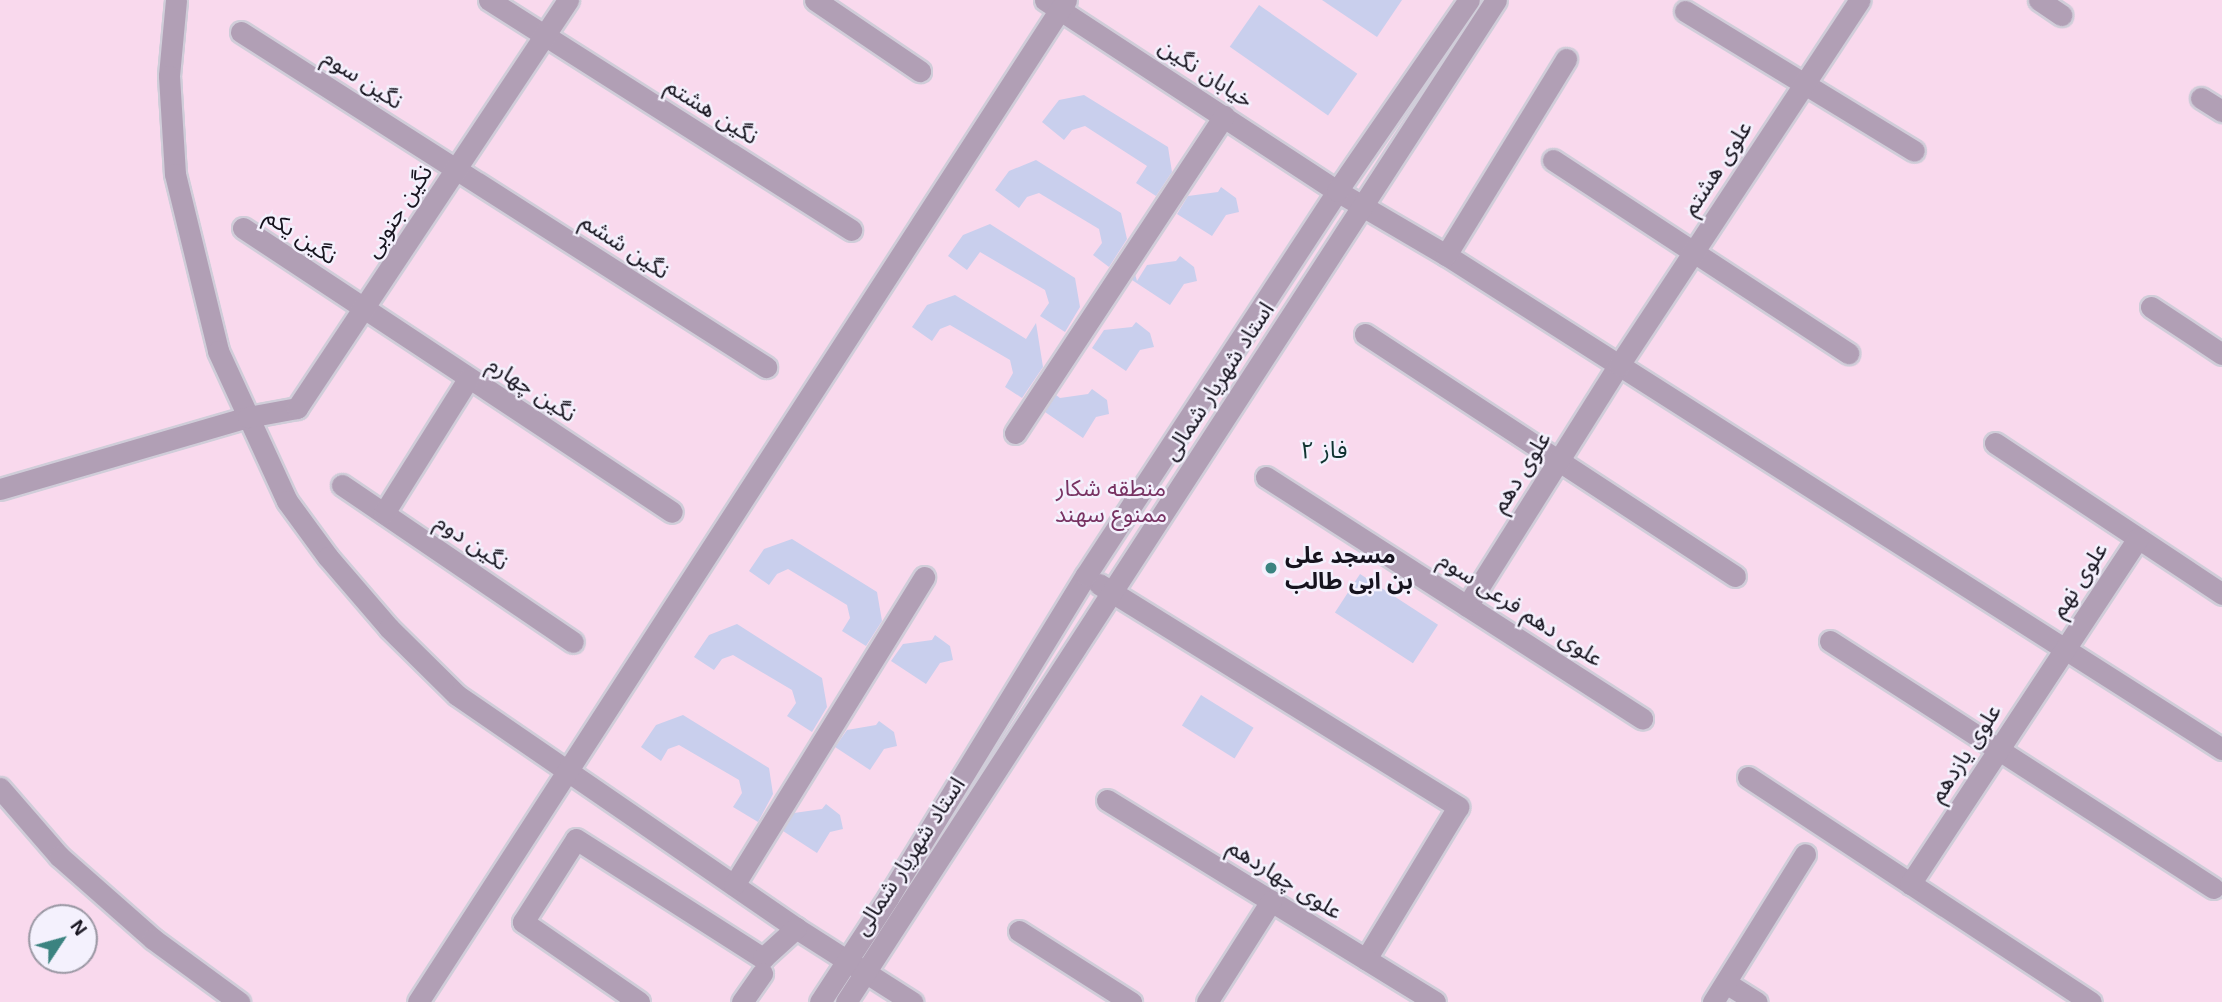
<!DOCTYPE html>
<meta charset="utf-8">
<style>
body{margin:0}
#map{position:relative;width:2222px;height:1002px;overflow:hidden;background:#f4f1fd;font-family:Arial,"Noto Sans Arabic",sans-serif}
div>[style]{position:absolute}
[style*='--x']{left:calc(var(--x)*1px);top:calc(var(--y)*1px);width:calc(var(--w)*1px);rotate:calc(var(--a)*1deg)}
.green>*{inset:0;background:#f9d9ed}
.building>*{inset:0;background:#c9cfed;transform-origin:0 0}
.roads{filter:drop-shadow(2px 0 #d0cdd9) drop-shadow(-2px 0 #d0cdd9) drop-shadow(0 2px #d0cdd9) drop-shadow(0 -2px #d0cdd9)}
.minor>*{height:21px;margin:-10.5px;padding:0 10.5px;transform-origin:10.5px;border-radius:10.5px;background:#b19fb5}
.dots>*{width:19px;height:19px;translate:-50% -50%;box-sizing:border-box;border:4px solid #f4f1fd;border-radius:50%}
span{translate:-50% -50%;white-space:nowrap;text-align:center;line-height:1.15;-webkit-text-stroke:5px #f4f1fd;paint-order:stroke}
.street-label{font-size:23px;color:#16131e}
.park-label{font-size:23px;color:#783363}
.poi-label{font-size:23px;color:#16131e;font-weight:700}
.left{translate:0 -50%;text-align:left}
.neighbourhood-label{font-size:24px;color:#103331}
.north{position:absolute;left:28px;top:904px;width:70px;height:70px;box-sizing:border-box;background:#f4f1fd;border:2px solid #9b98a4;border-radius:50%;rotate:54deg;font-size:19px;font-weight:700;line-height:28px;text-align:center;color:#16131e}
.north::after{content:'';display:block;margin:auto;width:24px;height:32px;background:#3b8380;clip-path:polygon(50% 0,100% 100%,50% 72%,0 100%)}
</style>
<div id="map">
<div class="green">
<div style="clip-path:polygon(evenodd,0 0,2222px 0,2222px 1002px,0 1002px,0 0,42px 918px,84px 918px,84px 960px,42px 960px,42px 918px)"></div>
</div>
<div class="building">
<div style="clip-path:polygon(1322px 0,1402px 0,1377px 37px)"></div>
<div style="left:1259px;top:5px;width:120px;height:51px;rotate:35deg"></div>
<div style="clip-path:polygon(1084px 95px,1168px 147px,1172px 172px,1156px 196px,1136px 183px,1147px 166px,1085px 126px,1072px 130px,1064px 140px,1042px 122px,1059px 100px)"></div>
<div style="clip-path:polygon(1036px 160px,1121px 213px,1127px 239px,1109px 267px,1093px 255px,1102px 243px,1099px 229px,1039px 193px,1027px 197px,1019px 208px,995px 190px,1009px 171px)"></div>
<div style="clip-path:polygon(1221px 187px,1236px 198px,1239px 212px,1226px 215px,1212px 236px,1177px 214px,1188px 196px,1218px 192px)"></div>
<div style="clip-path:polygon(990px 224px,1075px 278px,1080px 307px,1065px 332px,1040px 316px,1049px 303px,1045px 290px,980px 252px,967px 270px,948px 256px,963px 235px)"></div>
<div style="clip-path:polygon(1180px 256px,1194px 267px,1197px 281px,1184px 284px,1170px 305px,1132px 280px,1135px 274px,1137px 281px,1147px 265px,1176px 261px)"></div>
<div style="clip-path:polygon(955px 295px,1026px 339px,1036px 323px,1043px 367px,1022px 398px,1005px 387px,1013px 373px,1010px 360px,950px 325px,940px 329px,932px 341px,912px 327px,927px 305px)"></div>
<div style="clip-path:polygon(1136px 322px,1150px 333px,1154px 347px,1140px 350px,1126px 371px,1092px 348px,1104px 330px,1132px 327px)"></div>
<div style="clip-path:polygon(1092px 389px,1107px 400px,1109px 414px,1096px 417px,1083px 438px,1045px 412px,1056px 395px,1060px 398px,1088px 394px)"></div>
<div style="clip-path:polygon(792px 539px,877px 592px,882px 621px,866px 646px,842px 631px,850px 618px,847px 605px,788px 569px,777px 574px,769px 585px,749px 571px,764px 549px)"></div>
<div style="left:1360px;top:574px;width:93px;height:46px;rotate:33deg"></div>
<div style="clip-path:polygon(737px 624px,822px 678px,827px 707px,812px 732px,787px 716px,796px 703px,792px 690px,733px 655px,722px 659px,714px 670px,694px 657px,709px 635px)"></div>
<div style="clip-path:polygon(935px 635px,950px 646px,953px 660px,940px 663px,926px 684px,891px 661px,903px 644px,932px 640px)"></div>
<div style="left:1201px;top:695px;width:62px;height:36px;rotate:32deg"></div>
<div style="clip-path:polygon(683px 715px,769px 768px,773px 794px,758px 822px,733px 807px,742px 793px,739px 780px,679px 745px,668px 749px,661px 761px,641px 747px,656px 725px)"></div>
<div style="clip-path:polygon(879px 721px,894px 732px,897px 746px,884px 749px,870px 770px,835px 747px,847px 730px,876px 725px)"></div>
<div style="clip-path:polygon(826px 804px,840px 815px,843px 829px,830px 832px,817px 853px,783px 831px,794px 813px,822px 809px)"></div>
</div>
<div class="roads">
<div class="minor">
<div style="--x:176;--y:0;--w:76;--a:95.3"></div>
<div style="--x:169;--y:76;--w:98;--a:86.5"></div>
<div style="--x:175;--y:174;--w:182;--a:76.3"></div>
<div style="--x:218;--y:351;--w:165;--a:65.3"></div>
<div style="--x:287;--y:501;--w:69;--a:53.8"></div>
<div style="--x:328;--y:557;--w:94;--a:49.3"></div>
<div style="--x:389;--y:628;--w:95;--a:44.6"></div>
<div style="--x:457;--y:695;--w:411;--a:34.5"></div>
<div style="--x:796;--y:928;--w:138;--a:32.5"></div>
<div style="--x:489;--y:0;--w:429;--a:32.4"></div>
<div style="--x:815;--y:0;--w:127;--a:34.1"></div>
<div style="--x:1045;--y:0;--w:349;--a:33.2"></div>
<div style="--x:1337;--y:191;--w:126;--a:30.4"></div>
<div style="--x:1446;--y:255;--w:920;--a:32.48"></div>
<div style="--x:2039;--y:0;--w:27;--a:34"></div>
<div style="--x:1685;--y:11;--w:268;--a:31.4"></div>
<div style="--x:241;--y:32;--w:623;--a:32.54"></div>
<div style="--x:2201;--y:98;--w:25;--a:32"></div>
<div style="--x:1553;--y:160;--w:353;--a:33.2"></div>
<div style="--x:243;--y:228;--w:514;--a:33.5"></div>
<div style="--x:1446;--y:255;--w:230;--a:-58.5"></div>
<div style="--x:2151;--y:307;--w:85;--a:33.5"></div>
<div style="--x:1365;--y:334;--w:442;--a:33.2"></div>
<div style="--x:1015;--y:433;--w:380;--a:-56.6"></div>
<div style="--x:1995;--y:443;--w:273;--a:33.6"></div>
<div style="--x:1266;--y:477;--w:447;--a:32.7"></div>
<div style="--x:342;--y:485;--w:279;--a:34.2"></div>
<div style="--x:0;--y:489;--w:258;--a:-16.2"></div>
<div style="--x:248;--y:417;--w:50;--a:-10.4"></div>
<div style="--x:297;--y:408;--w:490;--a:-56.4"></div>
<div style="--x:384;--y:513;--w:158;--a:-57.9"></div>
<div style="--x:1099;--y:584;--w:423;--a:31.8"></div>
<div style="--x:1458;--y:807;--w:178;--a:121.2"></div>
<div style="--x:1467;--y:606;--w:285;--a:-57.8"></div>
<div style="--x:1619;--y:365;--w:437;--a:-56.6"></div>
<div style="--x:1830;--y:641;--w:456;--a:32.8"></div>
<div style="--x:1748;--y:777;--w:410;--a:33.3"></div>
<div style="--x:0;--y:788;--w:90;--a:49.1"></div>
<div style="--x:59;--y:856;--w:125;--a:41.4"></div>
<div style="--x:153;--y:939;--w:107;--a:36.2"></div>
<div style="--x:1107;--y:800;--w:385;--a:31.6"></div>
<div style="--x:1910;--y:884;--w:414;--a:-56.6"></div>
<div style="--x:734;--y:885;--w:362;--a:-58.3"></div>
<div style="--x:1019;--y:931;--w:133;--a:32.4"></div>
<div style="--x:1726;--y:983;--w:36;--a:32"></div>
<div style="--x:418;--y:1002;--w:1193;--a:-57.11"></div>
<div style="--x:639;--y:1002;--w:141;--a:-145.4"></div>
<div style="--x:523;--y:922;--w:98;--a:-57.4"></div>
<div style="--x:576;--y:839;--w:222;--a:32.5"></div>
<div style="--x:763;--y:958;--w:45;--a:-42.3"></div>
<div style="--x:742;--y:1002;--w:35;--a:-55"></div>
<div style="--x:820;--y:1002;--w:124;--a:-56.8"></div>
<div style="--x:888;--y:898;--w:379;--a:-58.5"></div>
<div style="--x:1086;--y:575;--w:459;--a:-56.8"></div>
<div style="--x:1337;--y:191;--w:232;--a:-55.4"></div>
<div style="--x:846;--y:1002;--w:1194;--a:-57.03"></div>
<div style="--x:1207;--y:1002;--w:120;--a:-57.6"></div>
<div style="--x:1713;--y:1002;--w:174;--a:-58.1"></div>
</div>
</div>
<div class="dots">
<div style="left:1271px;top:568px;background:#3b8380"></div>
</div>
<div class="street-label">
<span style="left:1206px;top:73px;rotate:33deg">خیابان نگین</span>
<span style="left:363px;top:79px;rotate:33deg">نگین سوم</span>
<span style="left:712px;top:111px;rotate:32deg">نگین هشتم</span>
<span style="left:1717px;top:168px;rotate:-57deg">علوی هشتم</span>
<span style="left:398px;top:211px;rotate:-57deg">نگین جنوبی</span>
<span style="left:301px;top:236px;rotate:34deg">نگین یکم</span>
<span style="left:625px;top:246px;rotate:33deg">نگین ششم</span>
<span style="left:1218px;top:381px;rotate:-57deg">استاد شهریار شمالی</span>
<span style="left:532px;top:389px;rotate:33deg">نگین چهارم</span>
<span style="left:1521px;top:472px;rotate:-58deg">علوی دهم</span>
<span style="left:472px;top:542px;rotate:34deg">نگین دوم</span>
<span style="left:2079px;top:580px;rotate:-57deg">علوی نهم</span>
<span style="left:1521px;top:609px;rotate:33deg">علوی دهم فرعی سوم</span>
<span style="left:1965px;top:753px;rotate:-57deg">علوی یازدهم</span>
<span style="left:909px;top:856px;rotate:-57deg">استاد شهریار شمالی</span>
<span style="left:1285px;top:879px;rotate:32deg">علوی چهاردهم</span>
</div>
<div class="park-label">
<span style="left:1111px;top:501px">منطقه شکار<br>ممنوع سهند</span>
</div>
<div class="poi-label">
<span class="left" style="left:1285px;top:568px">مسجد علی<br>بن ابی طالب</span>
</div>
<div class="neighbourhood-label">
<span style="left:1324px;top:450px">فاز ۲</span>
</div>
<div class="north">N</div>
</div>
